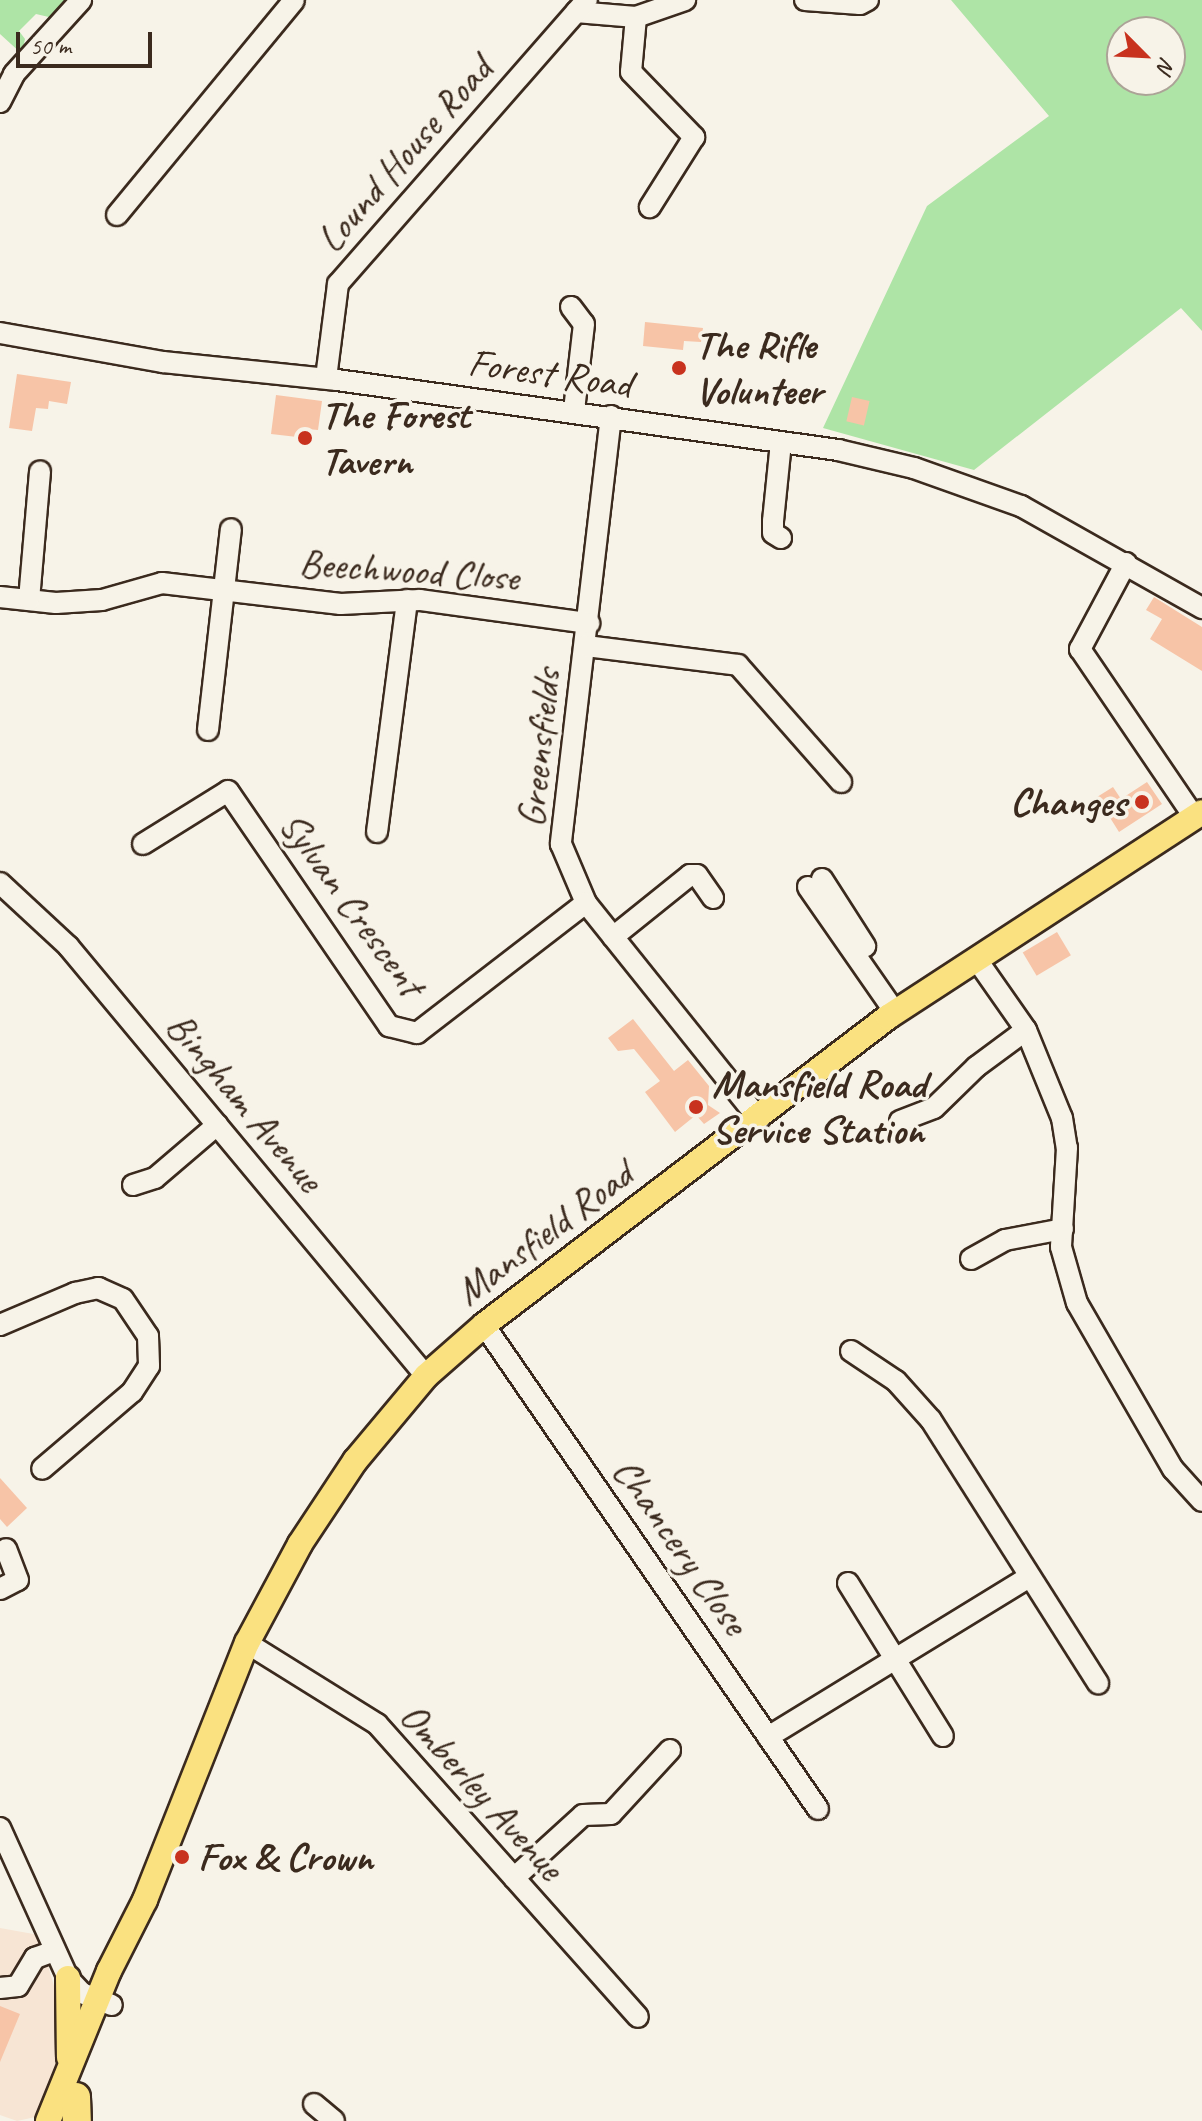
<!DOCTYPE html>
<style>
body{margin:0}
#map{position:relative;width:1202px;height:2121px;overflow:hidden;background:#f7f3e8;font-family:Caveat,sans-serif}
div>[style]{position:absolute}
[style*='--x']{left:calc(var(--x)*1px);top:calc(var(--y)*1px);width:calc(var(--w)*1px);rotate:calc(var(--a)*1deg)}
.built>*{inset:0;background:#f7e5d4}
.green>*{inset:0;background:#aee4a6}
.building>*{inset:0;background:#f7c4a7;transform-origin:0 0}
.roads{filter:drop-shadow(2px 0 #3b2a1e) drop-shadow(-2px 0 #3b2a1e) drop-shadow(0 2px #3b2a1e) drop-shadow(0 -2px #3b2a1e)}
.minor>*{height:20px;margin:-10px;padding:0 10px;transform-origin:10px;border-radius:10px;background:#f7f3e8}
.major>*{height:24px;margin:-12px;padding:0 12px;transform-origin:12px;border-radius:12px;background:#fae180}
.highway>*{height:28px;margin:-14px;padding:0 14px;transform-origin:14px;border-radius:14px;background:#fae180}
.dots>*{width:22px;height:22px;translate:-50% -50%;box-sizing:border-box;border:4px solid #f7f3e8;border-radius:50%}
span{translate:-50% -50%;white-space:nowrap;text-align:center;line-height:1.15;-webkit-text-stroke:7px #f7f3e8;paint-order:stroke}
.street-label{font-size:40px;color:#3b2a1e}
.poi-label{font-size:40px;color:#3b2a1e;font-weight:700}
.left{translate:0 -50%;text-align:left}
.right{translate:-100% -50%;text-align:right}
.north{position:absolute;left:1106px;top:16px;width:80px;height:80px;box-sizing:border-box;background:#f7f3e8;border:2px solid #aca397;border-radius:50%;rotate:114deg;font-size:22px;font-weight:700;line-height:32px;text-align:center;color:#3b2a1e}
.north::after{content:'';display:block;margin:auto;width:28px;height:36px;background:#c8321e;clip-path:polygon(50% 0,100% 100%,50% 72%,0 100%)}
.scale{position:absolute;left:16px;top:32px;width:136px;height:36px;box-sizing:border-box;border:4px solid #3b2a1e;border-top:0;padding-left:10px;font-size:24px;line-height:28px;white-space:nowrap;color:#3b2a1e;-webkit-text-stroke:6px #f7f3e8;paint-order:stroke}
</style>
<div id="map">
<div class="built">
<div style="clip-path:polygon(0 1928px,39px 1935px,66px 2027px,62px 2062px,47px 2098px,35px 2117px,17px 2121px,0 2115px)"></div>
</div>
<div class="green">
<div style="clip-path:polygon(0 0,69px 0,53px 18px,36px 14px,19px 31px,25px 39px,22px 54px,0 34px)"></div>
<div style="clip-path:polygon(evenodd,951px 0,1202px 0,1202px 331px,1181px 308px,974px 470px,823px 428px,927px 206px,1049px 116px,951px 0,1122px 32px,1170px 32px,1170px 80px,1122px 80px,1122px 32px)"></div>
</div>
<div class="building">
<div style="clip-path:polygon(645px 322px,703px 328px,701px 342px,684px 341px,683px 350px,643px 346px)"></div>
<div style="clip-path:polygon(17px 374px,71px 382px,67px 404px,49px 401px,48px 409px,36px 408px,32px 431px,9px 428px)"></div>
<div style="clip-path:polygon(276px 395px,322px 401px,318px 430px,307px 429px,306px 438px,271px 434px)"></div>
<div style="left:852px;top:397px;width:18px;height:25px;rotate:13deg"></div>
<div style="clip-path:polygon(1154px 597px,1202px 627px,1202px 671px,1150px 639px,1162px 619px,1146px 610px)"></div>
<div style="clip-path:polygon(1147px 782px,1162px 804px,1119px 832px,1097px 797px,1113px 787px,1121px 799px)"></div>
<div style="left:1057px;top:932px;width:27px;height:40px;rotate:59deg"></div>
<div style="clip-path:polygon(633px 1019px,674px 1071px,688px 1060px,709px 1086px,708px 1105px,720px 1113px,704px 1124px,696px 1115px,675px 1132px,645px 1092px,660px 1081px,634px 1049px,618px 1051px,608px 1038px)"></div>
<div style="clip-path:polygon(0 1478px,27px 1508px,7px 1527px,0 1519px)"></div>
<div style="clip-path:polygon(0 2006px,20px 2014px,0 2062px)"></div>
</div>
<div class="roads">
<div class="minor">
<div style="--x:805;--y:0;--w:55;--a:4.2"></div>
<div style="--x:860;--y:4;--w:9;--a:-27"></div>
<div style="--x:576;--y:12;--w:60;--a:4.8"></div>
<div style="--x:636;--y:17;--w:52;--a:-19.1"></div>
<div style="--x:636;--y:17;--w:55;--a:95.2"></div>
<div style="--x:631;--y:72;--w:91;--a:45.9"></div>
<div style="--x:694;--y:137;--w:83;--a:122.2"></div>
<div style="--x:0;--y:102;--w:31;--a:-63"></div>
<div style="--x:14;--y:74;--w:100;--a:-47.8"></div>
<div style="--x:117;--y:215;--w:278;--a:-50.5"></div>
<div style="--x:571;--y:307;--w:21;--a:53"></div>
<div style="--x:584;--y:324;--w:88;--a:96.6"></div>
<div style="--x:0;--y:333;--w:166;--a:10.1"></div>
<div style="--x:163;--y:362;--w:175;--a:5.9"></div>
<div style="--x:337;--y:380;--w:506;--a:7.95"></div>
<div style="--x:838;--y:450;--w:78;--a:13.3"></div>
<div style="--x:914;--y:468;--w:114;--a:19.6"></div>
<div style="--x:1021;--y:506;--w:208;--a:29.4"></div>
<div style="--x:326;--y:378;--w:95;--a:-82.7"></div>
<div style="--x:338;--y:284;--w:378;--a:-48.8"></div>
<div style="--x:611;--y:416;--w:431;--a:96.7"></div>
<div style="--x:561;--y:844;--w:64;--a:67"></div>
<div style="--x:586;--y:903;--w:277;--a:51.3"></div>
<div style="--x:781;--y:538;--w:9;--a:-148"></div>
<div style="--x:773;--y:533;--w:12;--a:-90"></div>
<div style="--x:773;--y:521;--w:79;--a:-84.2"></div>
<div style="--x:1126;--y:563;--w:98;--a:118.1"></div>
<div style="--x:1080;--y:649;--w:203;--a:55.8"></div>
<div style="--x:0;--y:597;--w:56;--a:6.1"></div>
<div style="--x:56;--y:603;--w:46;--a:-3.7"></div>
<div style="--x:102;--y:600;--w:62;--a:-15.8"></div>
<div style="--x:162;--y:583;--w:180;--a:6.7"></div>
<div style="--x:341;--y:604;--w:79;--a:-2.9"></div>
<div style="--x:420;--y:600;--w:171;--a:7.8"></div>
<div style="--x:29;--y:600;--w:129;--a:-85.1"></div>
<div style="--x:586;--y:646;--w:153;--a:7.1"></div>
<div style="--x:738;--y:665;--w:156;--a:48.6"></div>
<div style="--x:208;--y:730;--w:202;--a:-83.5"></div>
<div style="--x:377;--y:832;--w:234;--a:-82.6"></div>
<div style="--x:143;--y:844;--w:100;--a:-31.9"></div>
<div style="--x:228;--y:791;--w:285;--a:55.6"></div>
<div style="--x:389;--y:1026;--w:29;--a:14"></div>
<div style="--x:417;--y:1033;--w:213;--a:-37.6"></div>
<div style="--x:822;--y:879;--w:80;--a:57.3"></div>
<div style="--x:0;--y:883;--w:93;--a:42.8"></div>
<div style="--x:68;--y:946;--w:560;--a:50.22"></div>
<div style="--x:808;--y:887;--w:152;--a:55.2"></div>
<div style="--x:613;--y:937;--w:99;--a:-38.8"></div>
<div style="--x:690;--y:875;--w:7;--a:0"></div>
<div style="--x:697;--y:875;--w:28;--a:55"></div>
<div style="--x:977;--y:960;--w:85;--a:55"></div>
<div style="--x:1026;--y:1030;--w:95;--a:67.8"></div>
<div style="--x:1062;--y:1118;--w:30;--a:81"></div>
<div style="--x:1067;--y:1148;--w:99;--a:93.5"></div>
<div style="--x:1061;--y:1247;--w:58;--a:74.1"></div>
<div style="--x:1077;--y:1303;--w:192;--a:60"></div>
<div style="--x:1173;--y:1469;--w:43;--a:47.8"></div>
<div style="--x:900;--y:1121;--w:36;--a:-21"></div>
<div style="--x:934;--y:1108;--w:59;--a:-44.3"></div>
<div style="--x:976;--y:1067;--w:62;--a:-36.5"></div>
<div style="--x:133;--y:1185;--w:23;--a:-18"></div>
<div style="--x:155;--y:1178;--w:82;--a:-40.5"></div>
<div style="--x:971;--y:1259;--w:39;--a:-29"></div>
<div style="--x:1005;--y:1240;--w:59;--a:-10.7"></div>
<div style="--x:0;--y:1325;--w:82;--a:-23.1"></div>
<div style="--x:75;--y:1293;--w:24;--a:-12"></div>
<div style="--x:98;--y:1288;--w:27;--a:24"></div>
<div style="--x:123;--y:1299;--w:45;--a:56"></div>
<div style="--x:148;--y:1336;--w:30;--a:88"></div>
<div style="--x:149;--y:1366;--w:31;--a:123"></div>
<div style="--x:132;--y:1392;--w:118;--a:139.5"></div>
<div style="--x:484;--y:1325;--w:588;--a:55.39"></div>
<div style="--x:851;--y:1351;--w:54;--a:33.7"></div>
<div style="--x:896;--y:1381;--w:52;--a:48.1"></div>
<div style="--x:931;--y:1420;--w:312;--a:57.6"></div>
<div style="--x:848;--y:1583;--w:180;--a:58.2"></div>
<div style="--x:0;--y:1589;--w:20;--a:-27"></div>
<div style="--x:18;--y:1580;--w:33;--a:-111"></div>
<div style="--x:247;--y:1643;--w:153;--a:31.9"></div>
<div style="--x:377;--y:1724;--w:392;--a:48.3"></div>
<div style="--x:768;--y:1737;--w:306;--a:-31.5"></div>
<div style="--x:0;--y:1828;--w:165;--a:65.6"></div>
<div style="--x:68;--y:1978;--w:21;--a:47"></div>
<div style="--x:82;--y:1993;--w:32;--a:22"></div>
<div style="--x:514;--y:1878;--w:93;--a:-42.4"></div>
<div style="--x:583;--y:1815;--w:28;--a:-2"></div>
<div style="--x:611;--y:1814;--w:87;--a:-47.3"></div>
<div style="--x:0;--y:1988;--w:18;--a:-6"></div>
<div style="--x:18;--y:1986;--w:33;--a:-59"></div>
<div style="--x:35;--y:1958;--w:20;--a:-20"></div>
<div style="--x:314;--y:2104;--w:26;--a:40"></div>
</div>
<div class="major">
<div style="--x:68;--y:1978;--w:79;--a:89.3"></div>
<div style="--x:48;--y:2121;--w:162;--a:-67.9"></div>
<div style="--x:109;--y:1971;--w:80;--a:-63.1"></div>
<div style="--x:145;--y:1900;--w:277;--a:-68.4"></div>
<div style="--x:247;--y:1643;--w:112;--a:-61.8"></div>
<div style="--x:300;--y:1544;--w:100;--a:-56.5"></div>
<div style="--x:355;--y:1461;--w:111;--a:-50.1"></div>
<div style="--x:426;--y:1376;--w:77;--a:-41.3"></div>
<div style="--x:484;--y:1325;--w:508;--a:-37.32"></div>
<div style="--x:888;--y:1017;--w:375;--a:-33.1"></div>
</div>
<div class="highway">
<div style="--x:76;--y:2097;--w:24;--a:88"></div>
</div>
</div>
<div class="dots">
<div style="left:679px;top:368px;background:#c8321e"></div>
<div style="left:305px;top:438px;background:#c8321e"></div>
<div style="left:1142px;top:802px;background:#c8321e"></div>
<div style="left:696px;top:1107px;background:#c8321e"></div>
<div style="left:182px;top:1857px;background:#c8321e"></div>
</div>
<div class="street-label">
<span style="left:404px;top:154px;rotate:-49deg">Lound House Road</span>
<span style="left:550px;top:373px;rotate:8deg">Forest Road</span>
<span style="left:409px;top:570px;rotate:4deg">Beechwood Close</span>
<span style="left:539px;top:748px;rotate:-84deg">Greensfields</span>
<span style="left:352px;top:904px;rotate:54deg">Sylvan Crescent</span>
<span style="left:245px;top:1102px;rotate:50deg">Bingham Avenue</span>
<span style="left:544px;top:1233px;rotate:-37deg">Mansfield Road</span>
<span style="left:681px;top:1546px;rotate:55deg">Chancery Close</span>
<span style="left:482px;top:1791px;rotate:48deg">Omberley Avenue</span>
</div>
<div class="poi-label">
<span class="left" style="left:695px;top:368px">The Rifle<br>Volunteer</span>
<span class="left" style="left:321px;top:438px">The Forest<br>Tavern</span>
<span class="right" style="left:1126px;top:802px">Changes</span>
<span class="left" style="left:712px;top:1107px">Mansfield Road<br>Service Station</span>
<span class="left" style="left:198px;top:1857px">Fox &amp; Crown</span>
</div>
<div class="north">N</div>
<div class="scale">50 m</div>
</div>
